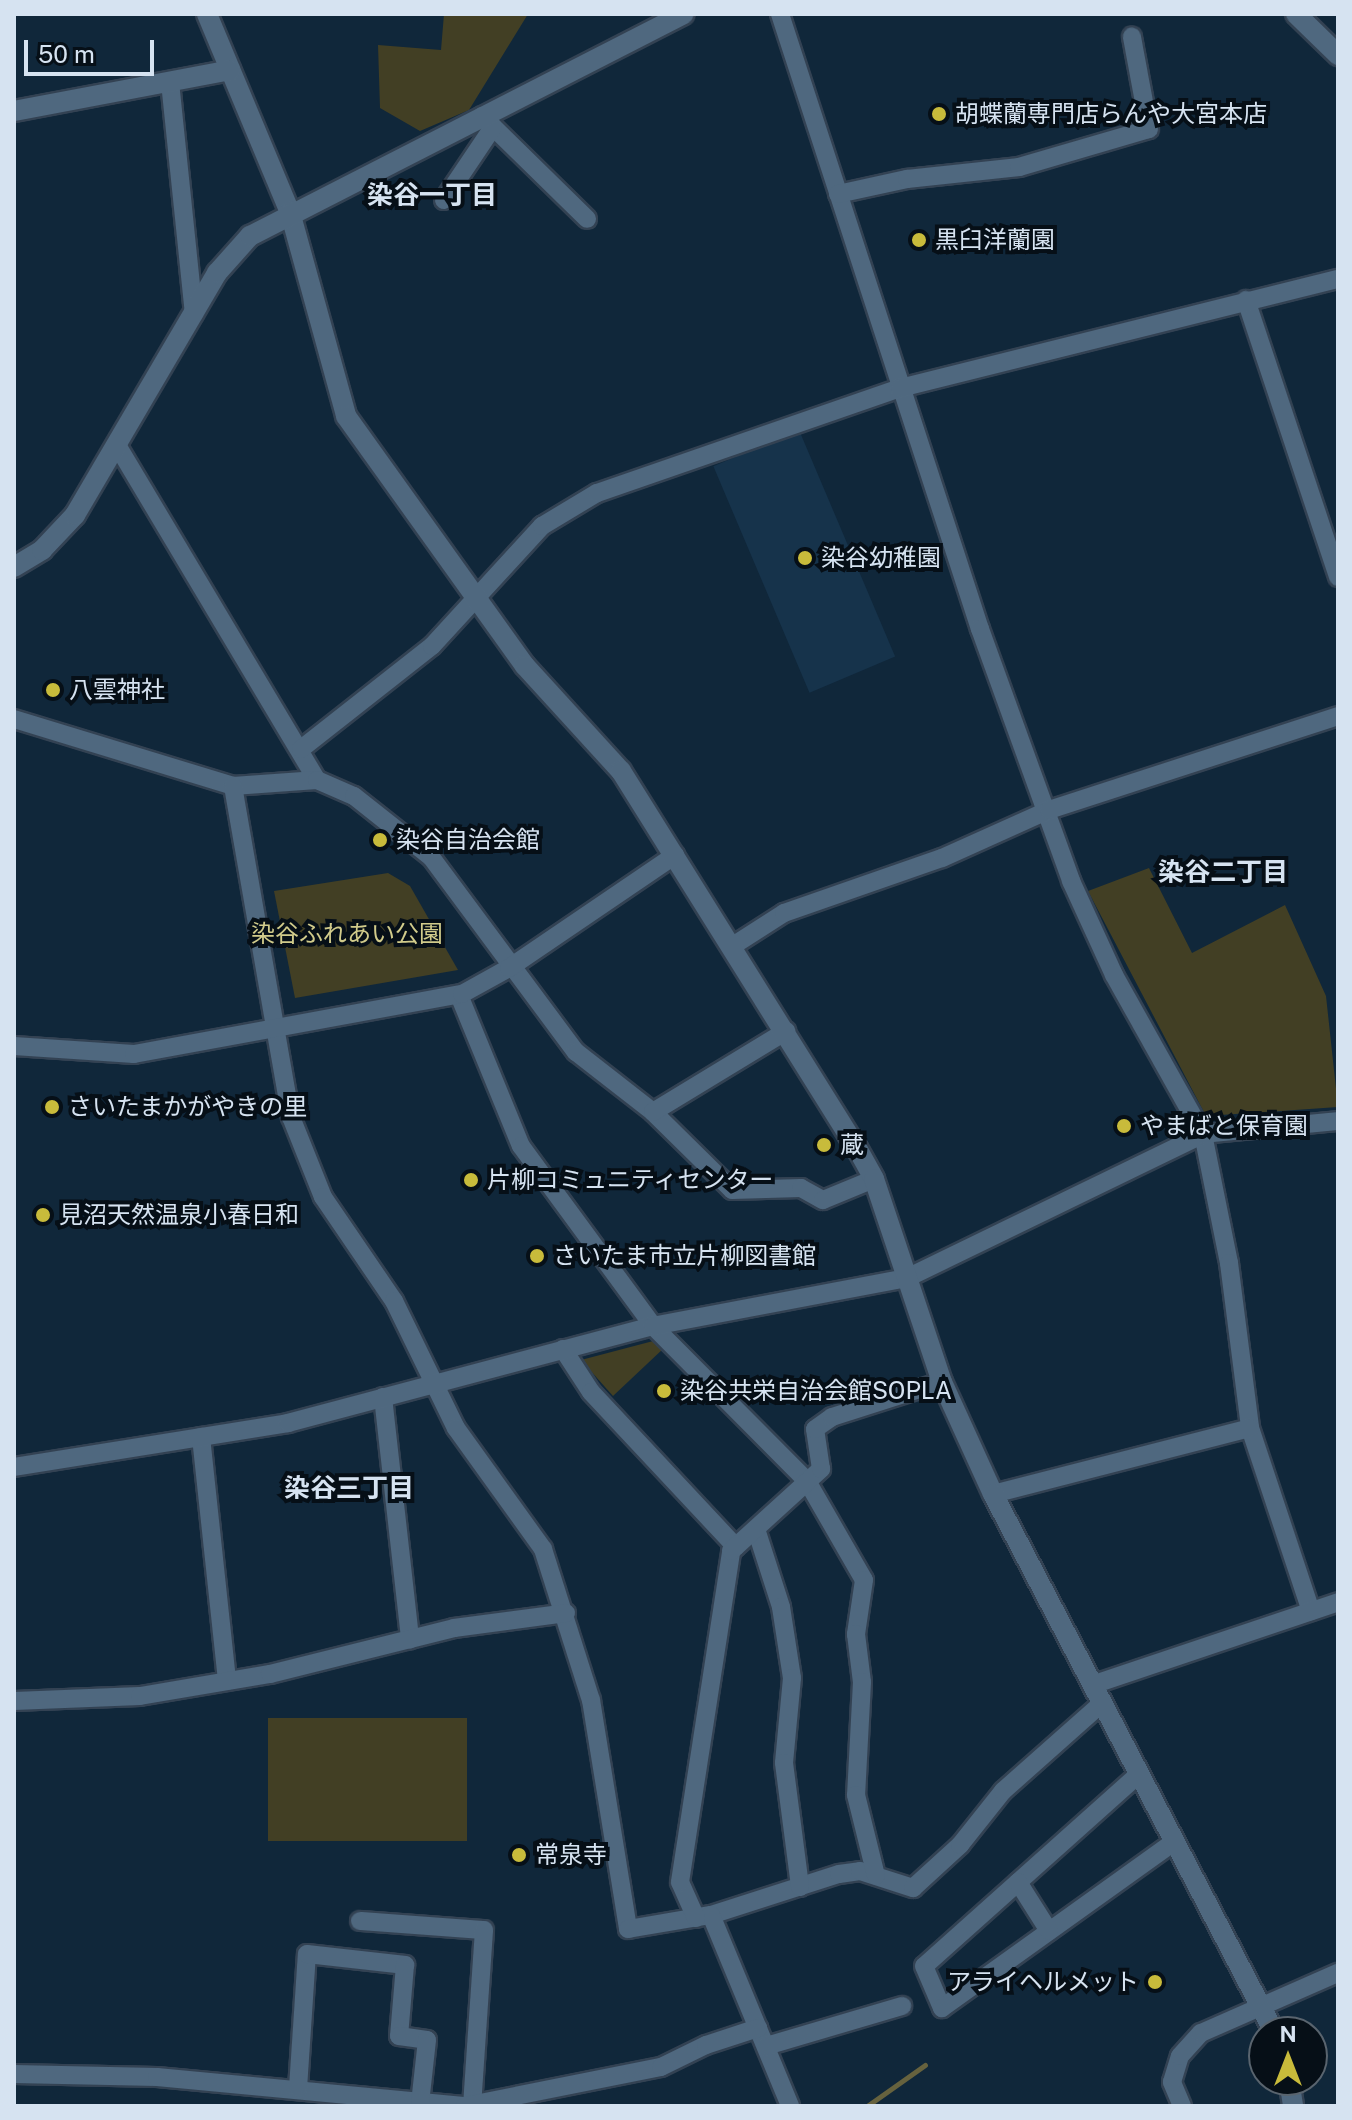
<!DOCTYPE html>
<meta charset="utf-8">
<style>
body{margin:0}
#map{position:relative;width:1352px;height:2120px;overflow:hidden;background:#10273a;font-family:"Public Sans","Noto Sans JP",sans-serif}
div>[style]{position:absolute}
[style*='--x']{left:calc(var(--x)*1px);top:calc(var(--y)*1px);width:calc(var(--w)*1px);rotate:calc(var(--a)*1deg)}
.built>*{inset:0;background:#16334b;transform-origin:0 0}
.green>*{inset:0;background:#423f24;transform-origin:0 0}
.stream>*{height:5px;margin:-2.5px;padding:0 2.5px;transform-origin:2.5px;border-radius:2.5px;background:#66623e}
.roads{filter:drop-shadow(2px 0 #334253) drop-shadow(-2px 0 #334253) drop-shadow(0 2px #334253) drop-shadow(0 -2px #334253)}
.street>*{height:18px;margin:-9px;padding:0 9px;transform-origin:9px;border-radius:9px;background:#4f687f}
.secondary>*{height:20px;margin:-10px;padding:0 10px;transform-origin:10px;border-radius:10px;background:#4f687f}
.dots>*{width:22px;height:22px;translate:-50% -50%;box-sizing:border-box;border:4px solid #060f17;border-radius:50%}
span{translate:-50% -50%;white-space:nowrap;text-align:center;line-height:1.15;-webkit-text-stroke:8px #060f17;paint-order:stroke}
.poi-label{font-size:24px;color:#d6e3f1}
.left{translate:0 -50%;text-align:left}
.right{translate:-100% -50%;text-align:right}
.park-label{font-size:24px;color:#d1cb8b}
.neighbourhood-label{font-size:26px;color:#d6e3f1;font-weight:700}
.frame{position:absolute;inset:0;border:16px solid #d6e3f1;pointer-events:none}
.north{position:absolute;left:1248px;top:2016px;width:80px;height:80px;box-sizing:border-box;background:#060f17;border:2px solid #59646e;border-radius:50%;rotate:0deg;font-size:22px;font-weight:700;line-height:32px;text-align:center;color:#d6e3f1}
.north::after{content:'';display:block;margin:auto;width:28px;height:36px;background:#c8bb3b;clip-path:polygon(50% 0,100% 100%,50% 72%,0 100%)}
.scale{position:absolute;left:24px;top:40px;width:130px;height:36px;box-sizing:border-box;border:4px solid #d6e3f1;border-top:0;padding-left:10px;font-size:24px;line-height:28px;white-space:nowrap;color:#d6e3f1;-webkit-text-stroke:6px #060f17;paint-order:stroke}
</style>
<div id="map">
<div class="built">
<div style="left:799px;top:430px;width:246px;height:93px;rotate:67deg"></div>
</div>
<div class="green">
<div style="clip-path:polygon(444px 14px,528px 14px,469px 110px,420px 131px,380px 108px,378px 45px,441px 50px)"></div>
<div style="clip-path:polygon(1149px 868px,1192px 953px,1285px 905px,1326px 996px,1338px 1107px,1206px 1116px,1088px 891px)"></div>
<div style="clip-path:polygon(388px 873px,410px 886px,458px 970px,295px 998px,274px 891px)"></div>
<div style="clip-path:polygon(657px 1340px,664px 1348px,613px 1396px,581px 1360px)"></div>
<div style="left:467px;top:1718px;width:123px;height:199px;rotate:90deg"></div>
</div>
<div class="stream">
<div style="--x:867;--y:2106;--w:71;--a:-35.3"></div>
</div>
<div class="roads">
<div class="street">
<div style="--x:780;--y:14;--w:647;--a:71.99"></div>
<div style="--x:980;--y:629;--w:268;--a:70.1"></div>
<div style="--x:1071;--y:881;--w:103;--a:65.4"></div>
<div style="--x:1114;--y:975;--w:182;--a:60.8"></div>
<div style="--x:1203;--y:1134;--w:132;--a:78.6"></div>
<div style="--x:1229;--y:1263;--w:166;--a:82.7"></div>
<div style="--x:1250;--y:1428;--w:193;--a:71.6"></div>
<div style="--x:170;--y:82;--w:233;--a:84.1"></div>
<div style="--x:482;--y:116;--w:147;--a:44.4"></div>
<div style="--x:838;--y:194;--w:71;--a:-12.3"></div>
<div style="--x:907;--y:179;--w:113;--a:-6.1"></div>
<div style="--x:1019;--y:167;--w:135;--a:-16.3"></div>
<div style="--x:1149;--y:129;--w:94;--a:-100.5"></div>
<div style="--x:444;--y:200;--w:88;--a:-56.1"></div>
<div style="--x:1246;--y:300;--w:292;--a:71.6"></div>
<div style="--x:117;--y:445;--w:390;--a:59.2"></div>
<div style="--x:14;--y:719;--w:229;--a:17"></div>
<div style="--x:233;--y:786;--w:84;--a:-4.1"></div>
<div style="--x:317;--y:780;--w:40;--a:23.4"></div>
<div style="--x:354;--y:796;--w:98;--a:38.4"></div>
<div style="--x:431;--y:857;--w:243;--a:53.4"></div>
<div style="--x:576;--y:1052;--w:98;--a:37.9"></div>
<div style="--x:653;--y:1112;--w:111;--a:44.6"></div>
<div style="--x:732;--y:1190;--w:69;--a:-1.7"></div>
<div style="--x:801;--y:1188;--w:25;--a:29"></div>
<div style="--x:823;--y:1200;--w:55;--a:-22.4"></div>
<div style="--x:301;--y:749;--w:167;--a:-38.2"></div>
<div style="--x:432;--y:646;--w:163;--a:-47.5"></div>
<div style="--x:542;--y:526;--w:64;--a:-31"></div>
<div style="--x:597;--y:493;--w:321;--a:-19.1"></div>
<div style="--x:900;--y:388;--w:451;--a:-14"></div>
<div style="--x:233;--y:786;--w:336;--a:80.1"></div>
<div style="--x:291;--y:1117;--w:86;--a:68.2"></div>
<div style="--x:323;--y:1197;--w:126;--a:55.7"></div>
<div style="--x:394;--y:1301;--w:141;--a:64"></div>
<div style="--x:456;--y:1428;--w:149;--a:54.3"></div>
<div style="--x:543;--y:1549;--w:158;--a:72.4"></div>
<div style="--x:591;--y:1700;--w:232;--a:80.8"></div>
<div style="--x:628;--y:1929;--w:84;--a:-9.6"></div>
<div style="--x:711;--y:1915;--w:134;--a:-17.8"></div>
<div style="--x:839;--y:1874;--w:21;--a:-8"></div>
<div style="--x:860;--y:1871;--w:56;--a:17.8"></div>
<div style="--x:913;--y:1888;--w:64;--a:-42.5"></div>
<div style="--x:960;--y:1845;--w:69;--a:-51.5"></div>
<div style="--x:1003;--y:1791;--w:132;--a:-41.6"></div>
<div style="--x:731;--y:947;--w:63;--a:-32.7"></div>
<div style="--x:784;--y:913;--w:167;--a:-19.2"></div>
<div style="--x:942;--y:858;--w:117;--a:-24.2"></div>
<div style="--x:1049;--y:810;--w:304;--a:-18"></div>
<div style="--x:459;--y:995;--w:163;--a:67.7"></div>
<div style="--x:521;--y:1146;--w:223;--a:53.7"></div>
<div style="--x:653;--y:1326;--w:218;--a:45.2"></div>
<div style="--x:807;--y:1481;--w:114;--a:60.1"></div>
<div style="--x:864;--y:1580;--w:55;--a:98.4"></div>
<div style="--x:856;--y:1634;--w:48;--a:82.9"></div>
<div style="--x:862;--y:1682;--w:113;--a:93"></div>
<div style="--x:856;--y:1795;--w:83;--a:76.1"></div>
<div style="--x:14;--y:1046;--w:120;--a:3.8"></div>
<div style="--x:134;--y:1054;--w:333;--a:-10.4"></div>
<div style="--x:462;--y:994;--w:54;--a:-29"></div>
<div style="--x:509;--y:968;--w:201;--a:-34.2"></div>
<div style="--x:653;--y:1112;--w:156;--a:-31.3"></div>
<div style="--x:563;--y:1349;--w:51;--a:56.9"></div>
<div style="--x:591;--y:1392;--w:212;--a:46.9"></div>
<div style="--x:383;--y:1397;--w:244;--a:83.6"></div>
<div style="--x:201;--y:1437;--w:245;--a:83.9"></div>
<div style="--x:14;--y:1467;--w:278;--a:-9.1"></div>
<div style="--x:288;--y:1423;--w:378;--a:-14.9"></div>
<div style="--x:653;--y:1326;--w:258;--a:-10.7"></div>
<div style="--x:907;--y:1278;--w:329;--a:-25.9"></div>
<div style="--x:1203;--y:1134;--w:136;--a:-5.5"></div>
<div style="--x:993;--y:1494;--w:265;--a:-14.4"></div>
<div style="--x:756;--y:1529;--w:82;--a:72.2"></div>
<div style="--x:781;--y:1607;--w:72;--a:81.2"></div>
<div style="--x:792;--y:1678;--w:85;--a:95.4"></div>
<div style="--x:784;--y:1763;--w:125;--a:82.6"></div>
<div style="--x:1092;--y:1685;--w:260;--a:-18.6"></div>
<div style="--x:14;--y:1701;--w:126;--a:-2.3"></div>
<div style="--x:140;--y:1696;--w:132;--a:-9.6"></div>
<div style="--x:270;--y:1674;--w:190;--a:-14"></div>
<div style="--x:454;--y:1628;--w:113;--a:-7.6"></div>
<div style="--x:1139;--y:1774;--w:288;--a:138.2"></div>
<div style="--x:924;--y:1966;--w:46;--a:66.8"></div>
<div style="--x:942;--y:2008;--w:287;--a:-35.6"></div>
<div style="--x:1018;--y:1882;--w:58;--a:57.7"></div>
<div style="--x:711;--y:1915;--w:207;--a:67.5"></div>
<div style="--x:696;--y:1918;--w:39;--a:-114"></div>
<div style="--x:680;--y:1882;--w:335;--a:-81.2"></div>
<div style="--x:731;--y:1551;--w:122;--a:-42.3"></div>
<div style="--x:821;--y:1469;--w:40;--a:-98.5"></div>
<div style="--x:815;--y:1429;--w:21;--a:-35"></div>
<div style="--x:832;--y:1417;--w:115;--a:-17.7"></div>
<div style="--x:360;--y:1921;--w:124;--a:4.2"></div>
<div style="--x:484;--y:1930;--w:176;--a:93.9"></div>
<div style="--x:766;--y:2046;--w:142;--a:-16.4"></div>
<div style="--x:14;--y:2074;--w:143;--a:1.2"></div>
<div style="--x:157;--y:2077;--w:308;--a:5.4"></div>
<div style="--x:298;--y:2088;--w:134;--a:-86.2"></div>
<div style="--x:307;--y:1954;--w:99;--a:6.4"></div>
<div style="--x:405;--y:1965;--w:71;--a:94.8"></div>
<div style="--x:399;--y:2036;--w:28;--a:8"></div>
<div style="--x:427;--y:2040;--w:63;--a:96.3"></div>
<div style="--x:465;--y:2106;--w:200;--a:-11.3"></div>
<div style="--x:661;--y:2067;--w:50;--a:-26.1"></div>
<div style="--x:706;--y:2045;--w:55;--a:-18.1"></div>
<div style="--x:1182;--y:2106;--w:26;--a:-113"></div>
<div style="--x:1172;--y:2082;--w:27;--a:-73"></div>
<div style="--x:1180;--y:2056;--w:31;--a:-48"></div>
<div style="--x:1201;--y:2033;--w:150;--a:-23.7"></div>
</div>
<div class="secondary">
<div style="--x:207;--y:14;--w:215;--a:67.3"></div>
<div style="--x:290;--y:212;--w:212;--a:74.6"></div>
<div style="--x:346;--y:416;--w:307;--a:54.4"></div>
<div style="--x:525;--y:666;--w:142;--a:47.6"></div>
<div style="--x:621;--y:771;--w:445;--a:58"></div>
<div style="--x:857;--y:1148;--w:35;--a:61"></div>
<div style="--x:874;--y:1179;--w:214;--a:71.5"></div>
<div style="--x:942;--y:1382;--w:123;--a:65.5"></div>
<div style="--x:993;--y:1494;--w:607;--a:62.42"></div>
<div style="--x:1296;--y:14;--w:59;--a:44.3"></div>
<div style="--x:14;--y:111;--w:220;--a:-10.7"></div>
<div style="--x:14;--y:567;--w:33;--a:-31"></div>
<div style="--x:42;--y:550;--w:48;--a:-46.7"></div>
<div style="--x:75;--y:515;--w:281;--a:-59.6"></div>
<div style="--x:217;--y:273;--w:50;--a:-48.3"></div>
<div style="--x:250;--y:236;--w:487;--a:-27.1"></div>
<div style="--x:1289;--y:2080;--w:26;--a:81"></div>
</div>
</div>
<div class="dots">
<div style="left:939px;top:114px;background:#c8bb3b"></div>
<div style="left:919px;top:240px;background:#c8bb3b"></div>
<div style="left:805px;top:558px;background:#c8bb3b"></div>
<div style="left:53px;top:690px;background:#c8bb3b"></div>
<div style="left:380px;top:840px;background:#c8bb3b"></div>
<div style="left:52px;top:1107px;background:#c8bb3b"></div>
<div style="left:1124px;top:1126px;background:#c8bb3b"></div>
<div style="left:824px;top:1145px;background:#c8bb3b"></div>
<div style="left:471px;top:1180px;background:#c8bb3b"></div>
<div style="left:43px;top:1215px;background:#c8bb3b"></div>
<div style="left:537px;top:1256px;background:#c8bb3b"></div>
<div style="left:664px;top:1391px;background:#c8bb3b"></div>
<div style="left:519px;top:1855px;background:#c8bb3b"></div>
<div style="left:1155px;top:1982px;background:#c8bb3b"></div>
</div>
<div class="poi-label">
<span class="left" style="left:955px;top:114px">胡蝶蘭専門店らんや大宮本店</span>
<span class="left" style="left:935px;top:240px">黒臼洋蘭園</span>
<span class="left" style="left:821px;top:558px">染谷幼稚園</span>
<span class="left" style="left:69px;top:690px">八雲神社</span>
<span class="left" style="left:396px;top:840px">染谷自治会館</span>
<span class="left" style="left:68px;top:1107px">さいたまかがやきの里</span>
<span class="left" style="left:1140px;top:1126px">やまばと保育園</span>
<span class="left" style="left:840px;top:1145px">蔵</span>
<span class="left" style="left:487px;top:1180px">片柳コミュニティセンター</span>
<span class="left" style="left:59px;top:1215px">見沼天然温泉小春日和</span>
<span class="left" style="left:553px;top:1256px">さいたま市立片柳図書館</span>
<span class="left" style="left:680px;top:1391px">染谷共栄自治会館SOPLA</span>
<span class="left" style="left:535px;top:1855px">常泉寺</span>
<span class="right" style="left:1139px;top:1982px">アライヘルメット</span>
</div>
<div class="park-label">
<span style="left:347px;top:934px">染谷ふれあい公園</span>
</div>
<div class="neighbourhood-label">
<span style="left:432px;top:195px">染谷一丁目</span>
<span style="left:1223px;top:872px">染谷二丁目</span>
<span style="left:349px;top:1488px">染谷三丁目</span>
</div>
<div class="frame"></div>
<div class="north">N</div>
<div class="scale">50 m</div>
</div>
